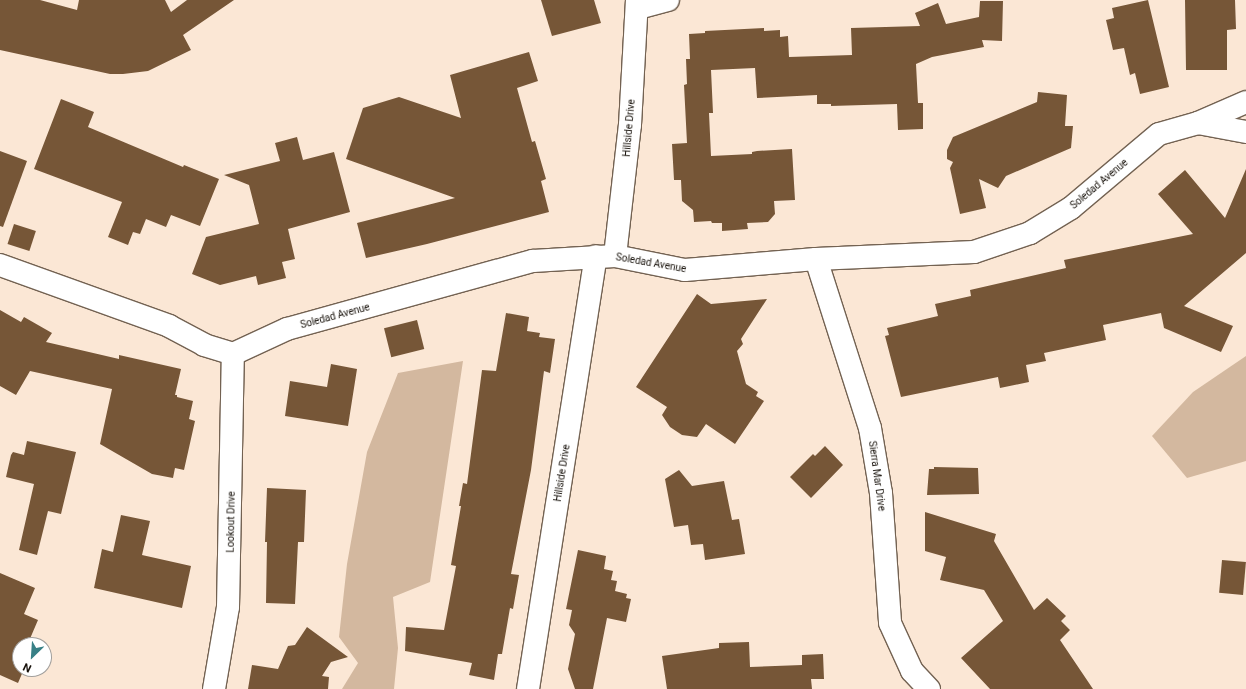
<!DOCTYPE html>
<style>
body{margin:0}
#map{position:relative;width:1246px;height:689px;overflow:hidden;background:#fbe7d5;font-family:Roboto,sans-serif}
div>[style]{position:absolute}
[style*='--x']{left:calc(var(--x)*1px);top:calc(var(--y)*1px);width:calc(var(--w)*1px);rotate:calc(var(--a)*1deg)}
.green>*{inset:0;background:#d3b89f}
.building>*{inset:0;background:#765637;transform-origin:0 0}
.roads{filter:drop-shadow(1px 0 #736252) drop-shadow(-1px 0 #736252) drop-shadow(0 1px #736252) drop-shadow(0 -1px #736252)}
.minor>*{height:22px;margin:-11px;padding:0 11px;transform-origin:11px;border-radius:11px;background:#fff}
span{translate:-50% -50%;white-space:nowrap;text-align:center;line-height:1.15;-webkit-text-stroke:4px #fff;paint-order:stroke}
.street-label{font-size:10px;color:#150f08}
.north{position:absolute;left:12px;top:637px;width:40px;height:40px;box-sizing:border-box;background:#fff;border:1px solid #a19f9c;border-radius:50%;rotate:205deg;font-size:11px;font-weight:700;line-height:16px;text-align:center;color:#150f08}
.north::after{content:'';display:block;margin:auto;width:14px;height:18px;background:#388086;clip-path:polygon(50% 0,100% 100%,50% 72%,0 100%)}
</style>
<div id="map">
<div class="green">
<div style="clip-path:polygon(1246px 356px,1246px 461px,1187px 478px,1152px 436px,1193px 392px)"></div>
<div style="clip-path:polygon(463px 361px,430px 582px,393px 597px,398px 648px,394px 689px,342px 689px,358px 663px,339px 637px,347px 564px,367px 452px,398px 373px)"></div>
</div>
<div class="building">
<div style="clip-path:polygon(0 0,40px 0,77px 10px,79px 0,165px 0,171px 12px,187px 0,234px 0,183px 35px,191px 50px,148px 71px,123px 74px,110px 74px,0 50px)"></div>
<div style="clip-path:polygon(541px 0,594px 0,601px 23px,552px 36px)"></div>
<div style="clip-path:polygon(1148px 0,1169px 87px,1140px 94px,1135px 73px,1130px 75px,1124px 48px,1113px 50px,1106px 20px,1114px 18px,1112px 8px)"></div>
<div style="clip-path:polygon(1185px 0,1235px 0,1236px 29px,1227px 30px,1227px 70px,1186px 70px)"></div>
<div style="clip-path:polygon(980px 1px,1003px 1px,1002px 41px,982px 40px,984px 47px,932px 57px,916px 64px,918px 103px,923px 103px,923px 129px,898px 130px,897px 104px,831px 106px,831px 104px,817px 104px,817px 95px,757px 98px,755px 68px,711px 70px,713px 113px,709px 113px,711px 156px,752px 154px,752px 152px,757px 151px,792px 149px,795px 200px,774px 201px,775px 214px,768px 222px,747px 223px,748px 229px,722px 231px,722px 223px,712px 223px,711px 221px,694px 222px,693px 210px,682px 201px,681px 180px,674px 180px,672px 144px,687px 143px,684px 85px,687px 84px,686px 59px,690px 59px,689px 34px,705px 33px,705px 31px,764px 28px,764px 31px,780px 30px,780px 37px,788px 36px,789px 57px,852px 55px,851px 28px,920px 26px,915px 13px,938px 3px,946px 24px,979px 17px)"></div>
<div style="clip-path:polygon(529px 52px,538px 81px,517px 88px,532px 142px,535px 141px,546px 179px,541px 181px,549px 212px,427px 244px,366px 258px,357px 223px,455px 198px,346px 159px,363px 108px,399px 97px,461px 118px,450px 75px)"></div>
<div style="clip-path:polygon(1038px 92px,1067px 95px,1065px 126px,1073px 126px,1071px 148px,1006px 176px,998px 188px,979px 179px,986px 208px,960px 214px,950px 168px,953px 162px,947px 159px,947px 150px,953px 137px,1037px 102px)"></div>
<div style="clip-path:polygon(61px 99px,94px 112px,88px 127px,183px 167px,184px 165px,219px 179px,200px 226px,171px 215px,166px 227px,146px 219px,140px 234px,133px 232px,128px 245px,108px 237px,122px 202px,34px 169px)"></div>
<div style="clip-path:polygon(297px 137px,303px 160px,334px 152px,350px 212px,288px 229px,295px 259px,282px 262px,286px 278px,258px 285px,256px 276px,220px 285px,192px 274px,206px 237px,259px 224px,249px 185px,224px 175px,280px 161px,275px 143px)"></div>
<div style="clip-path:polygon(0 151px,27px 161px,3px 227px,0 226px)"></div>
<div style="clip-path:polygon(1246px 169px,1246px 253px,1184px 306px,1233px 326px,1221px 352px,1164px 328px,1161px 313px,1103px 325px,1106px 340px,1044px 353px,1046px 361px,1026px 365px,1029px 382px,1000px 388px,998px 377px,901px 397px,885px 336px,889px 335px,887px 328px,938px 316px,935px 304px,971px 296px,970px 290px,1066px 268px,1064px 260px,1193px 234px,1158px 194px,1185px 170px,1225px 218px)"></div>
<div style="left:14px;top:224px;width:23px;height:21px;rotate:18deg"></div>
<div style="clip-path:polygon(697px 294px,711px 304px,767px 299px,741px 339px,743px 344px,737px 351px,746px 384px,758px 392px,756px 396px,764px 401px,735px 444px,706px 424px,697px 437px,682px 435px,670px 427px,662px 415px,667px 407px,636px 387px)"></div>
<div style="clip-path:polygon(0 310px,21px 322px,24px 317px,52px 333px,46px 342px,119px 359px,119px 355px,181px 369px,175px 395px,177px 395px,177px 397px,193px 401px,189px 419px,195px 421px,184px 470px,175px 468px,173px 478px,152px 474px,100px 444px,112px 389px,30px 371px,16px 395px,0 386px)"></div>
<div style="clip-path:polygon(506px 313px,529px 317px,527px 331px,540px 333px,539px 337px,555px 339px,550px 373px,544px 371px,531px 470px,511px 574px,519px 575px,513px 609px,510px 608px,502px 654px,498px 654px,494px 680px,469px 675px,472px 663px,405px 651px,406px 627px,444px 630px,456px 566px,451px 565px,461px 506px,459px 506px,463px 483px,467px 484px,482px 370px,496px 371px)"></div>
<div style="left:417px;top:320px;width:30px;height:34px;rotate:76deg"></div>
<div style="clip-path:polygon(331px 364px,357px 369px,348px 426px,285px 416px,290px 381px,327px 387px)"></div>
<div style="clip-path:polygon(27px 441px,76px 452px,61px 514px,48px 511px,37px 555px,19px 550px,34px 484px,6px 477px,11px 455px,13px 452px,24px 455px)"></div>
<div style="clip-path:polygon(825px 446px,843px 465px,811px 498px,790px 477px,813px 454px,815px 456px)"></div>
<div style="clip-path:polygon(934px 467px,978px 468px,979px 494px,927px 495px,929px 469px,934px 469px)"></div>
<div style="clip-path:polygon(679px 470px,692px 486px,724px 481px,732px 520px,739px 519px,745px 554px,705px 560px,703px 544px,691px 545px,688px 525px,674px 527px,665px 479px)"></div>
<div style="clip-path:polygon(267px 488px,306px 490px,304px 542px,298px 542px,295px 604px,266px 603px,267px 542px,265px 542px)"></div>
<div style="clip-path:polygon(925px 512px,996px 534px,994px 541px,1034px 610px,1047px 598px,1066px 616px,1061px 621px,1070px 630px,1060px 640px,1093px 689px,990px 689px,961px 658px,1003px 621px,984px 590px,940px 580px,946px 557px,925px 551px)"></div>
<div style="clip-path:polygon(121px 515px,150px 521px,142px 555px,191px 566px,182px 608px,94px 588px,102px 549px,113px 552px)"></div>
<div style="clip-path:polygon(578px 550px,606px 556px,604px 569px,613px 571px,611px 580px,617px 581px,615px 591px,627px 594px,626px 598px,631px 599px,626px 622px,607px 618px,593px 689px,575px 689px,568px 669px,575px 634px,569px 625px,572px 610px,566px 609px)"></div>
<div style="left:1222px;top:560px;width:24px;height:33px;rotate:5deg"></div>
<div style="clip-path:polygon(0 573px,35px 588px,24px 614px,38px 620px,29px 641px,35px 644px,20px 645px,20px 669px,24px 669px,18px 683px,0 675px)"></div>
<div style="clip-path:polygon(307px 627px,348px 657px,331px 662px,322px 676px,329px 677px,328px 689px,248px 689px,252px 665px,278px 669px,288px 646px,295px 645px)"></div>
<div style="clip-path:polygon(749px 642px,750px 667px,802px 665px,802px 655px,823px 654px,824px 679px,811px 679px,812px 689px,667px 689px,662px 656px,719px 648px,719px 643px)"></div>
</div>
<div class="roads">
<div class="minor">
<div style="--x:638;--y:8;--w:31;--a:-15"></div>
<div style="--x:1198;--y:123;--w:52;--a:-23.6"></div>
<div style="--x:615;--y:256;--w:132;--a:-83.5"></div>
<div style="--x:630;--y:125;--w:125;--a:-86.8"></div>
<div style="--x:816;--y:259;--w:177;--a:72.3"></div>
<div style="--x:870;--y:428;--w:66;--a:80.4"></div>
<div style="--x:881;--y:493;--w:130;--a:86"></div>
<div style="--x:890;--y:623;--w:53;--a:65.4"></div>
<div style="--x:912;--y:671;--w:25;--a:47"></div>
<div style="--x:0;--y:265;--w:180;--a:19.8"></div>
<div style="--x:169;--y:326;--w:40;--a:28"></div>
<div style="--x:204;--y:345;--w:30;--a:17"></div>
<div style="--x:233;--y:354;--w:60;--a:-24.8"></div>
<div style="--x:287;--y:329;--w:255;--a:-15.5"></div>
<div style="--x:533;--y:261;--w:82;--a:-3.5"></div>
<div style="--x:615;--y:256;--w:71;--a:11.3"></div>
<div style="--x:685;--y:270;--w:131;--a:-4.8"></div>
<div style="--x:816;--y:259;--w:158;--a:-2.5"></div>
<div style="--x:974;--y:252;--w:59;--a:-18.7"></div>
<div style="--x:1030;--y:233;--w:48;--a:-31.4"></div>
<div style="--x:1071;--y:208;--w:115;--a:-40.1"></div>
<div style="--x:1159;--y:134;--w:41;--a:-15.8"></div>
<div style="--x:1198;--y:123;--w:49;--a:10.6"></div>
<div style="--x:214;--y:689;--w:83;--a:-80.3"></div>
<div style="--x:228;--y:607;--w:253;--a:-88.9"></div>
<div style="--x:528;--y:689;--w:438;--a:-81.1"></div>
</div>
</div>
<div class="street-label">
<span style="left:629px;top:128px;rotate:-85deg">Hillside Drive</span>
<span style="left:1099px;top:184px;rotate:-40deg">Soledad Avenue</span>
<span style="left:651px;top:263px;rotate:10deg">Soledad Avenue</span>
<span style="left:335px;top:316px;rotate:-15deg">Soledad Avenue</span>
<span style="left:562px;top:473px;rotate:-81deg">Hillside Drive</span>
<span style="left:877px;top:476px;rotate:82deg">Sierra Mar Drive</span>
<span style="left:231px;top:522px;rotate:-89deg">Lookout Drive</span>
</div>
<div class="north">N</div>
</div>
